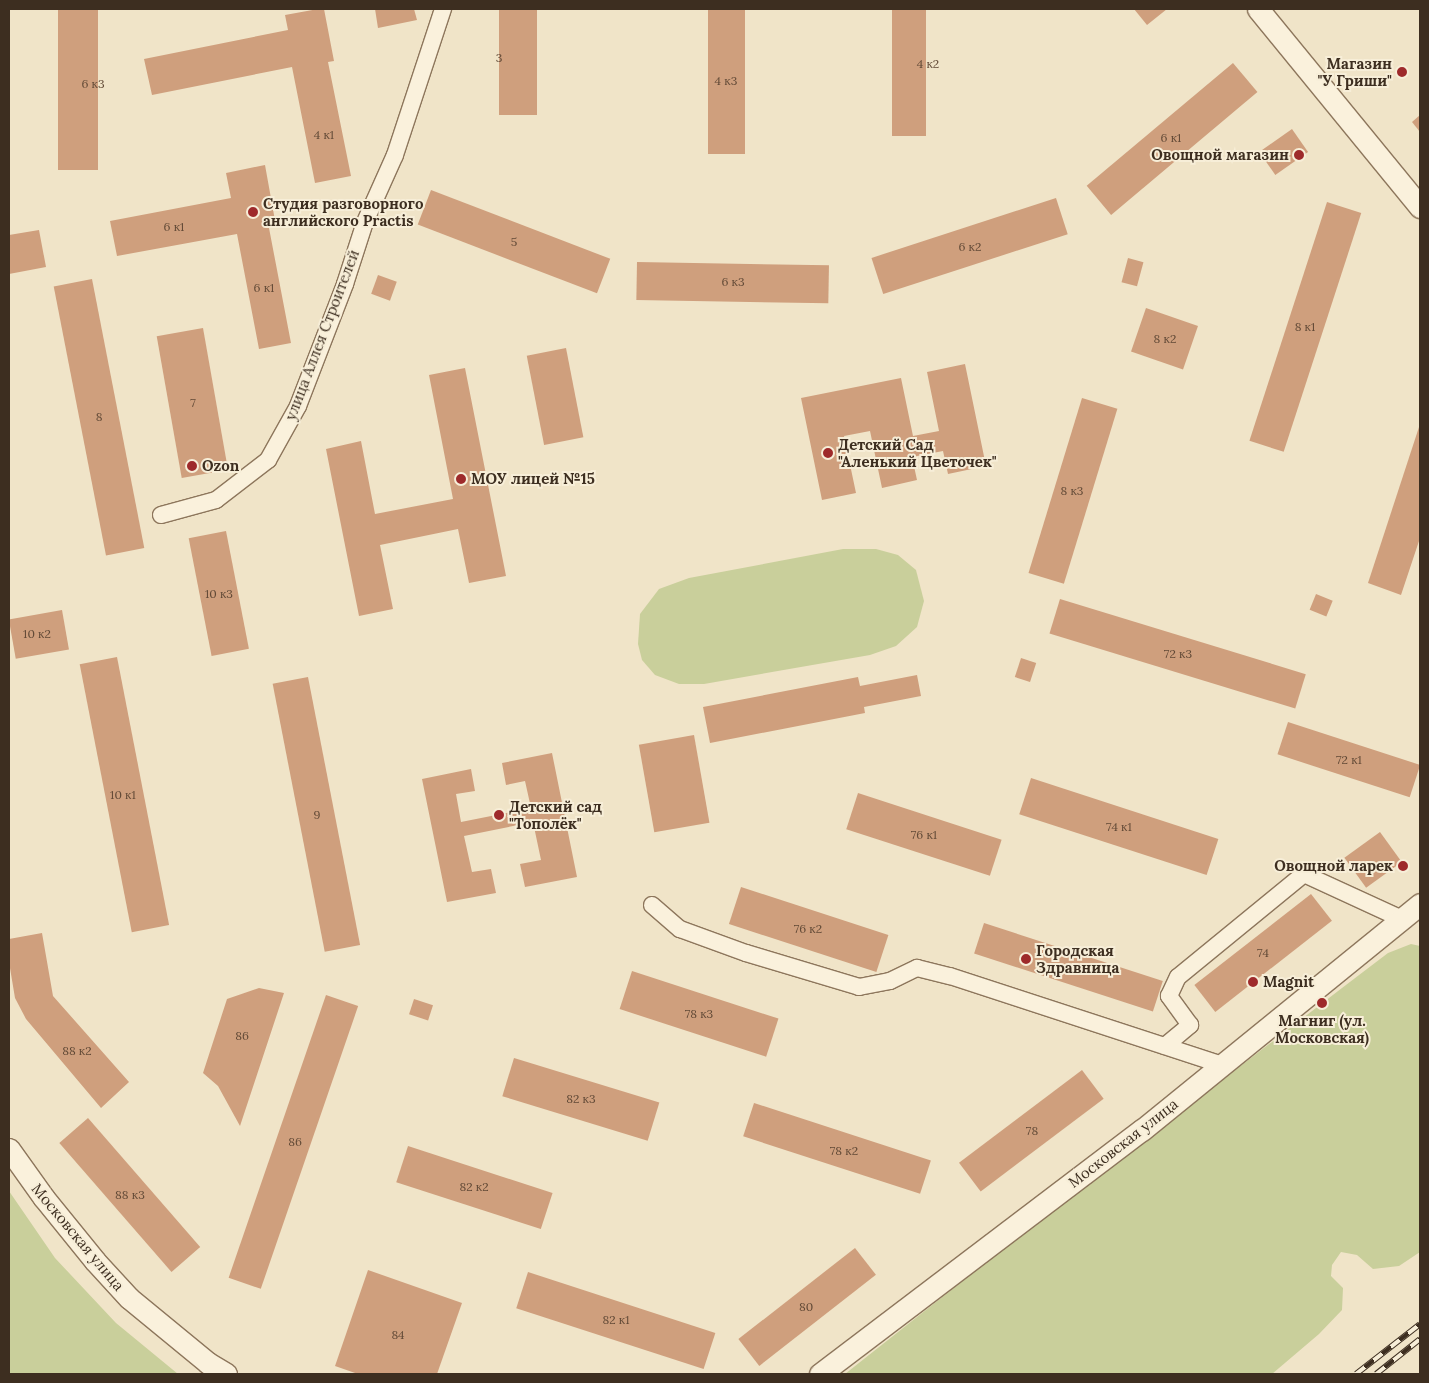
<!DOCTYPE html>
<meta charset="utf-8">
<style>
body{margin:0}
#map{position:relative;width:1429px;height:1383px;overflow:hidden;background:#f0e4c8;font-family:Lora,serif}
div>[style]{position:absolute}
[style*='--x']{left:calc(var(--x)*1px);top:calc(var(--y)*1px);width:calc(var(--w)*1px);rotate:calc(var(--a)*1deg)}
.green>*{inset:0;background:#c9cf9b}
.building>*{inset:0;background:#cf9f7d;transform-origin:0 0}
.roads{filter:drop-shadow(1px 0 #8d765c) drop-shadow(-1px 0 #8d765c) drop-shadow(0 1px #8d765c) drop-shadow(0 -1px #8d765c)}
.minor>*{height:16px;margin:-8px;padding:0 8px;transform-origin:8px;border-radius:8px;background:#faf1dc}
.tertiary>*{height:21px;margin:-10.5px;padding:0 10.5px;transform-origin:10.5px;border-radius:10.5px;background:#faf1dc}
.rail>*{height:5.5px;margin-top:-2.75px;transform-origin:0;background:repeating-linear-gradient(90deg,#f7eed8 0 11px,#3d2e20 0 22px);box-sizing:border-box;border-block:1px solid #3d2e20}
.dots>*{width:14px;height:14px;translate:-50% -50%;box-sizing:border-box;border:2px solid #f7eed8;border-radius:50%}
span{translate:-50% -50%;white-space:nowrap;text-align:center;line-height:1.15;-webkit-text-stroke:4px #f7eed8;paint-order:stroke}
.number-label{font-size:12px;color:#624a37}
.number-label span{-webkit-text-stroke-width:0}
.poi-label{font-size:15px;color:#3d2e20;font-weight:700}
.right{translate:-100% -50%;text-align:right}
.left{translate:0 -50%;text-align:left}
.street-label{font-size:15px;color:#3d2e20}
.frame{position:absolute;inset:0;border:10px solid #3d2e20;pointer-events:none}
</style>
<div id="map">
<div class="green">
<div style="clip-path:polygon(843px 549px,876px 549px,898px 555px,916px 570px,924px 601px,917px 627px,896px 646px,870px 655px,704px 684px,679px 684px,655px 675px,642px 660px,638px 644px,640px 614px,659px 589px,689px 578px)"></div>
<div style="clip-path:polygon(1411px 944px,1420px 946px,1420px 1252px,1399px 1266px,1373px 1269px,1357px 1255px,1341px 1252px,1332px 1265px,1331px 1276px,1343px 1288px,1342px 1310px,1319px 1334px,1272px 1374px,845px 1374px,1008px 1245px,1342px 988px,1388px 953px)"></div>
<div style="clip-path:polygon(9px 1191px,55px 1258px,116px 1323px,178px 1374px,9px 1374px)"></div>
</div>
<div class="building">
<div style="left:58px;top:9px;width:40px;height:161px"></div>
<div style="clip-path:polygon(318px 9px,324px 9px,334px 61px,328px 62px,351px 176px,315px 183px,292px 67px,152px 95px,144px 59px,288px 30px,285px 15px)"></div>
<div style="clip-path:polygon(375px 9px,414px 9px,417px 20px,378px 28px)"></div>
<div style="left:499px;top:9px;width:38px;height:106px"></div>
<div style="left:708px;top:9px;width:37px;height:145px"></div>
<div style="left:892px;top:9px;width:34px;height:127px"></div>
<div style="clip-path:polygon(1134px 9px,1167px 9px,1147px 25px)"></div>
<div style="left:1233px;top:63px;width:38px;height:191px;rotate:50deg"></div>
<div style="clip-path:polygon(1420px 115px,1420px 132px,1412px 122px)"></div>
<div style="left:1292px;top:129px;width:28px;height:40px;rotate:55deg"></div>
<div style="clip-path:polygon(265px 165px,276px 226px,269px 228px,291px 343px,259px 349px,237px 234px,117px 256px,110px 221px,231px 198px,226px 173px)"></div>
<div style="left:431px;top:190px;width:192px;height:37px;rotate:21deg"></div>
<div style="left:1056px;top:198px;width:38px;height:194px;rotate:72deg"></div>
<div style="left:1327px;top:202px;width:36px;height:251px;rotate:18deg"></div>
<div style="clip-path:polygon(39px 230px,46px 267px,9px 274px,9px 235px)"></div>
<div style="left:1128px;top:258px;width:16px;height:25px;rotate:15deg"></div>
<div style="left:637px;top:262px;width:192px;height:38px;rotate:1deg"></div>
<div style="left:378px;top:275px;width:20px;height:20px;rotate:20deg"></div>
<div style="left:92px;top:279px;width:274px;height:39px;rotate:79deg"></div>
<div style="left:1146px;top:308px;width:55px;height:46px;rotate:19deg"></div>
<div style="left:203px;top:328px;width:144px;height:47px;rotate:80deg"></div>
<div style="left:566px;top:348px;width:91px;height:40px;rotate:79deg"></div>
<div style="clip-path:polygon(965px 364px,986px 466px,948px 474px,943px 451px,912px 457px,917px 480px,882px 488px,870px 431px,844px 436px,856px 493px,822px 500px,801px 398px,901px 378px,913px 436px,939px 431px,927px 372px)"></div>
<div style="clip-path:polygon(465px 368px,506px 576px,469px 583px,458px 529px,380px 545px,393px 609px,359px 616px,326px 449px,361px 441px,375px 514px,453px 499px,429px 375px)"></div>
<div style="left:1082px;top:398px;width:37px;height:183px;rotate:17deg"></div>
<div style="clip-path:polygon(1420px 424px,1420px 538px,1401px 595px,1368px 583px)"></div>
<div style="left:226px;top:531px;width:120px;height:38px;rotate:79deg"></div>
<div style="left:1316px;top:594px;width:18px;height:17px;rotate:22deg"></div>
<div style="left:1060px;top:599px;width:257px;height:36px;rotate:17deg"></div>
<div style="left:62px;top:610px;width:40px;height:54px;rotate:80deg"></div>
<div style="left:117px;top:657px;width:273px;height:38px;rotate:79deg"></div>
<div style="left:1021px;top:658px;width:16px;height:20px;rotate:18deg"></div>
<div style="clip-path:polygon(917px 675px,921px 696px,864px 707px,865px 713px,710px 743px,703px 707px,858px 677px,860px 686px)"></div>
<div style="left:308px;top:677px;width:273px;height:36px;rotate:79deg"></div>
<div style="left:1288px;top:722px;width:139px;height:34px;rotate:18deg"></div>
<div style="left:694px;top:735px;width:89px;height:56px;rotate:80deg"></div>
<div style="clip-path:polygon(552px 753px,577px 877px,525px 887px,520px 864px,541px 860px,533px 822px,464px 836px,472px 872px,491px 869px,496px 893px,447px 902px,422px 779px,471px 769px,475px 791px,456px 794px,461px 822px,531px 808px,525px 781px,506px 785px,502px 763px)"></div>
<div style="left:1031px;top:778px;width:197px;height:38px;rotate:18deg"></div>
<div style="left:858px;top:793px;width:151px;height:38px;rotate:18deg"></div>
<div style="left:1380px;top:832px;width:37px;height:44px;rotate:54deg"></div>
<div style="left:741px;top:887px;width:155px;height:39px;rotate:18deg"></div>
<div style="left:1311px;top:894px;width:34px;height:148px;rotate:52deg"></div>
<div style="left:984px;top:923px;width:188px;height:32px;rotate:18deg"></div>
<div style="clip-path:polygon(42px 933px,53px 996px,129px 1082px,101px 1108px,26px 1019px,15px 998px,9px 962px,9px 939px)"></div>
<div style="left:632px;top:971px;width:154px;height:40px;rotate:18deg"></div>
<div style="clip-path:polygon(259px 988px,284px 993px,240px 1126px,218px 1086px,203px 1073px,227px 999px)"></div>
<div style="left:326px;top:995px;width:34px;height:299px;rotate:19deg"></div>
<div style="left:414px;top:999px;width:20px;height:16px;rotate:18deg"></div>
<div style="left:514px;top:1058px;width:152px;height:40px;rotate:17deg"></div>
<div style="left:1082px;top:1070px;width:36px;height:154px;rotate:53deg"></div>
<div style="left:754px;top:1103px;width:186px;height:35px;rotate:18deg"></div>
<div style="left:88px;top:1118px;width:171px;height:38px;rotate:49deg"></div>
<div style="left:408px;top:1146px;width:152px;height:38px;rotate:18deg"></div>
<div style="left:855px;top:1248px;width:34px;height:148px;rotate:52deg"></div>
<div style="clip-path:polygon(368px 1270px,462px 1303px,437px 1374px,358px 1374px,335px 1366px)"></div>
<div style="left:528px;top:1272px;width:197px;height:38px;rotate:18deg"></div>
</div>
<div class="roads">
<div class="minor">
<div style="--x:161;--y:515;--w:57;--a:-15.3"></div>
<div style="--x:216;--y:500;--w:66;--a:-37.6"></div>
<div style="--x:268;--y:460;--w:62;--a:-60.9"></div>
<div style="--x:298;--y:406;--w:131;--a:-68.9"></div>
<div style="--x:345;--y:284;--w:65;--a:-72.1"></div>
<div style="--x:365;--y:222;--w:73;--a:-65.9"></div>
<div style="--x:395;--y:155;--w:154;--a:-71.8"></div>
<div style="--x:652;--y:905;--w:37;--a:41"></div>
<div style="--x:680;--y:929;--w:70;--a:20"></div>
<div style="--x:746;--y:953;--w:118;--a:16.7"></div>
<div style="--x:859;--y:987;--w:32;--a:-11"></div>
<div style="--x:890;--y:981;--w:30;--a:-26"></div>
<div style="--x:917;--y:968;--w:34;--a:14"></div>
<div style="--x:950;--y:976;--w:287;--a:18.1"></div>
<div style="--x:1165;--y:1046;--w:33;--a:-40"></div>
<div style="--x:1190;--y:1025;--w:36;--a:-126"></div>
<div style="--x:1169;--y:996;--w:21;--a:-65"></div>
<div style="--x:1178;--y:977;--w:163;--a:-39.3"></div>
<div style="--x:1304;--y:874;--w:108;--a:24.7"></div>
</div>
<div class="tertiary">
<div style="--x:1258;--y:9;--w:256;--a:50.7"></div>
<div style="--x:9;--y:1149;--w:60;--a:54.5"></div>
<div style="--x:44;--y:1198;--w:81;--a:51"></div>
<div style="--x:95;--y:1261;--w:50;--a:47.4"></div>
<div style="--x:129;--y:1298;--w:102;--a:39.4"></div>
<div style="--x:208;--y:1363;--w:21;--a:31"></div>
<div style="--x:820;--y:1374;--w:404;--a:-37.2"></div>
<div style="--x:1142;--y:1130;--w:358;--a:-39.1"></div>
</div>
</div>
<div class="rail">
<div style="--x:1356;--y:1374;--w:81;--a:-38"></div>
<div style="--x:1376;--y:1374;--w:56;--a:-38.5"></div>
</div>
<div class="dots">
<div style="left:1402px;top:72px;background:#9e2a2b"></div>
<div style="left:1299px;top:155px;background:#9e2a2b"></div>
<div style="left:253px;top:212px;background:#9e2a2b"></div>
<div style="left:828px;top:453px;background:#9e2a2b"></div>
<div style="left:192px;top:466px;background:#9e2a2b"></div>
<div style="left:461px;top:479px;background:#9e2a2b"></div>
<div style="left:499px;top:815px;background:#9e2a2b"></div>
<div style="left:1403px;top:866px;background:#9e2a2b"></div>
<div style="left:1026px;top:959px;background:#9e2a2b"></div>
<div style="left:1253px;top:982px;background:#9e2a2b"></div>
<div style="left:1322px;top:1003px;background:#9e2a2b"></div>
</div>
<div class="number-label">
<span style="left:499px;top:58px">3</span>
<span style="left:928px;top:64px">4 к2</span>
<span style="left:726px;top:81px">4 к3</span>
<span style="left:93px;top:84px">6 к3</span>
<span style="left:324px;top:135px">4 к1</span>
<span style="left:1171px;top:138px">6 к1</span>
<span style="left:174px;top:227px">6 к1</span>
<span style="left:514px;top:242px">5</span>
<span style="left:970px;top:247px">6 к2</span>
<span style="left:733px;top:282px">6 к3</span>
<span style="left:264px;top:288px">6 к1</span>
<span style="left:1305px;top:327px">8 к1</span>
<span style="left:1165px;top:339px">8 к2</span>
<span style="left:193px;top:403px">7</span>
<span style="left:99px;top:417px">8</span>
<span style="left:1072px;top:491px">8 к3</span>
<span style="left:219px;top:594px">10 к3</span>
<span style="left:37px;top:634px">10 к2</span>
<span style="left:1178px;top:654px">72 к3</span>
<span style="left:1349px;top:760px">72 к1</span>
<span style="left:123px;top:795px">10 к1</span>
<span style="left:317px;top:815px">9</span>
<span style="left:1119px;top:827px">74 к1</span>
<span style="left:924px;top:835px">76 к1</span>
<span style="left:808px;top:929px">76 к2</span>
<span style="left:1263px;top:953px">74</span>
<span style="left:699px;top:1014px">78 к3</span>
<span style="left:242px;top:1036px">86</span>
<span style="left:77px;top:1051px">88 к2</span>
<span style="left:581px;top:1099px">82 к3</span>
<span style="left:1032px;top:1131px">78</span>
<span style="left:295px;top:1142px">86</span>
<span style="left:844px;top:1151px">78 к2</span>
<span style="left:474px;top:1187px">82 к2</span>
<span style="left:130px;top:1195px">88 к3</span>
<span style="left:806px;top:1307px">80</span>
<span style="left:616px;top:1320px">82 к1</span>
<span style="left:398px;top:1335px">84</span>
</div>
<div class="poi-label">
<span class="right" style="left:1392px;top:72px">Магазин<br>"У Гриши"</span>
<span class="right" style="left:1289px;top:155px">Овощной магазин</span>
<span class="left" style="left:263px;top:212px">Студия разговорного<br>английского Practis</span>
<span class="left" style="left:838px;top:453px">Детский Сад<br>"Аленький Цветочек"</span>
<span class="left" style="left:202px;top:466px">Ozon</span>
<span class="left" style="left:471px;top:479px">МОУ лицей №15</span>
<span class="left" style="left:509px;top:815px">Детский сад<br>"Тополёк"</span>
<span class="right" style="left:1393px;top:866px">Овощной ларек</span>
<span class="left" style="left:1036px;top:959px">Городская<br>Здравница</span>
<span class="left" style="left:1263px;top:982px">Magnit</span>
<span style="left:1322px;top:1029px">Магниг (ул.<br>Московская)</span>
</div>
<div class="street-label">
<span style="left:322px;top:335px;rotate:-69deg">улица Аллея Строителей</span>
<span style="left:1123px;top:1143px;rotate:-38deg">Московская улица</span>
<span style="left:78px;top:1237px;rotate:50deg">Московская улица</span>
</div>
<div class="frame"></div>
</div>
